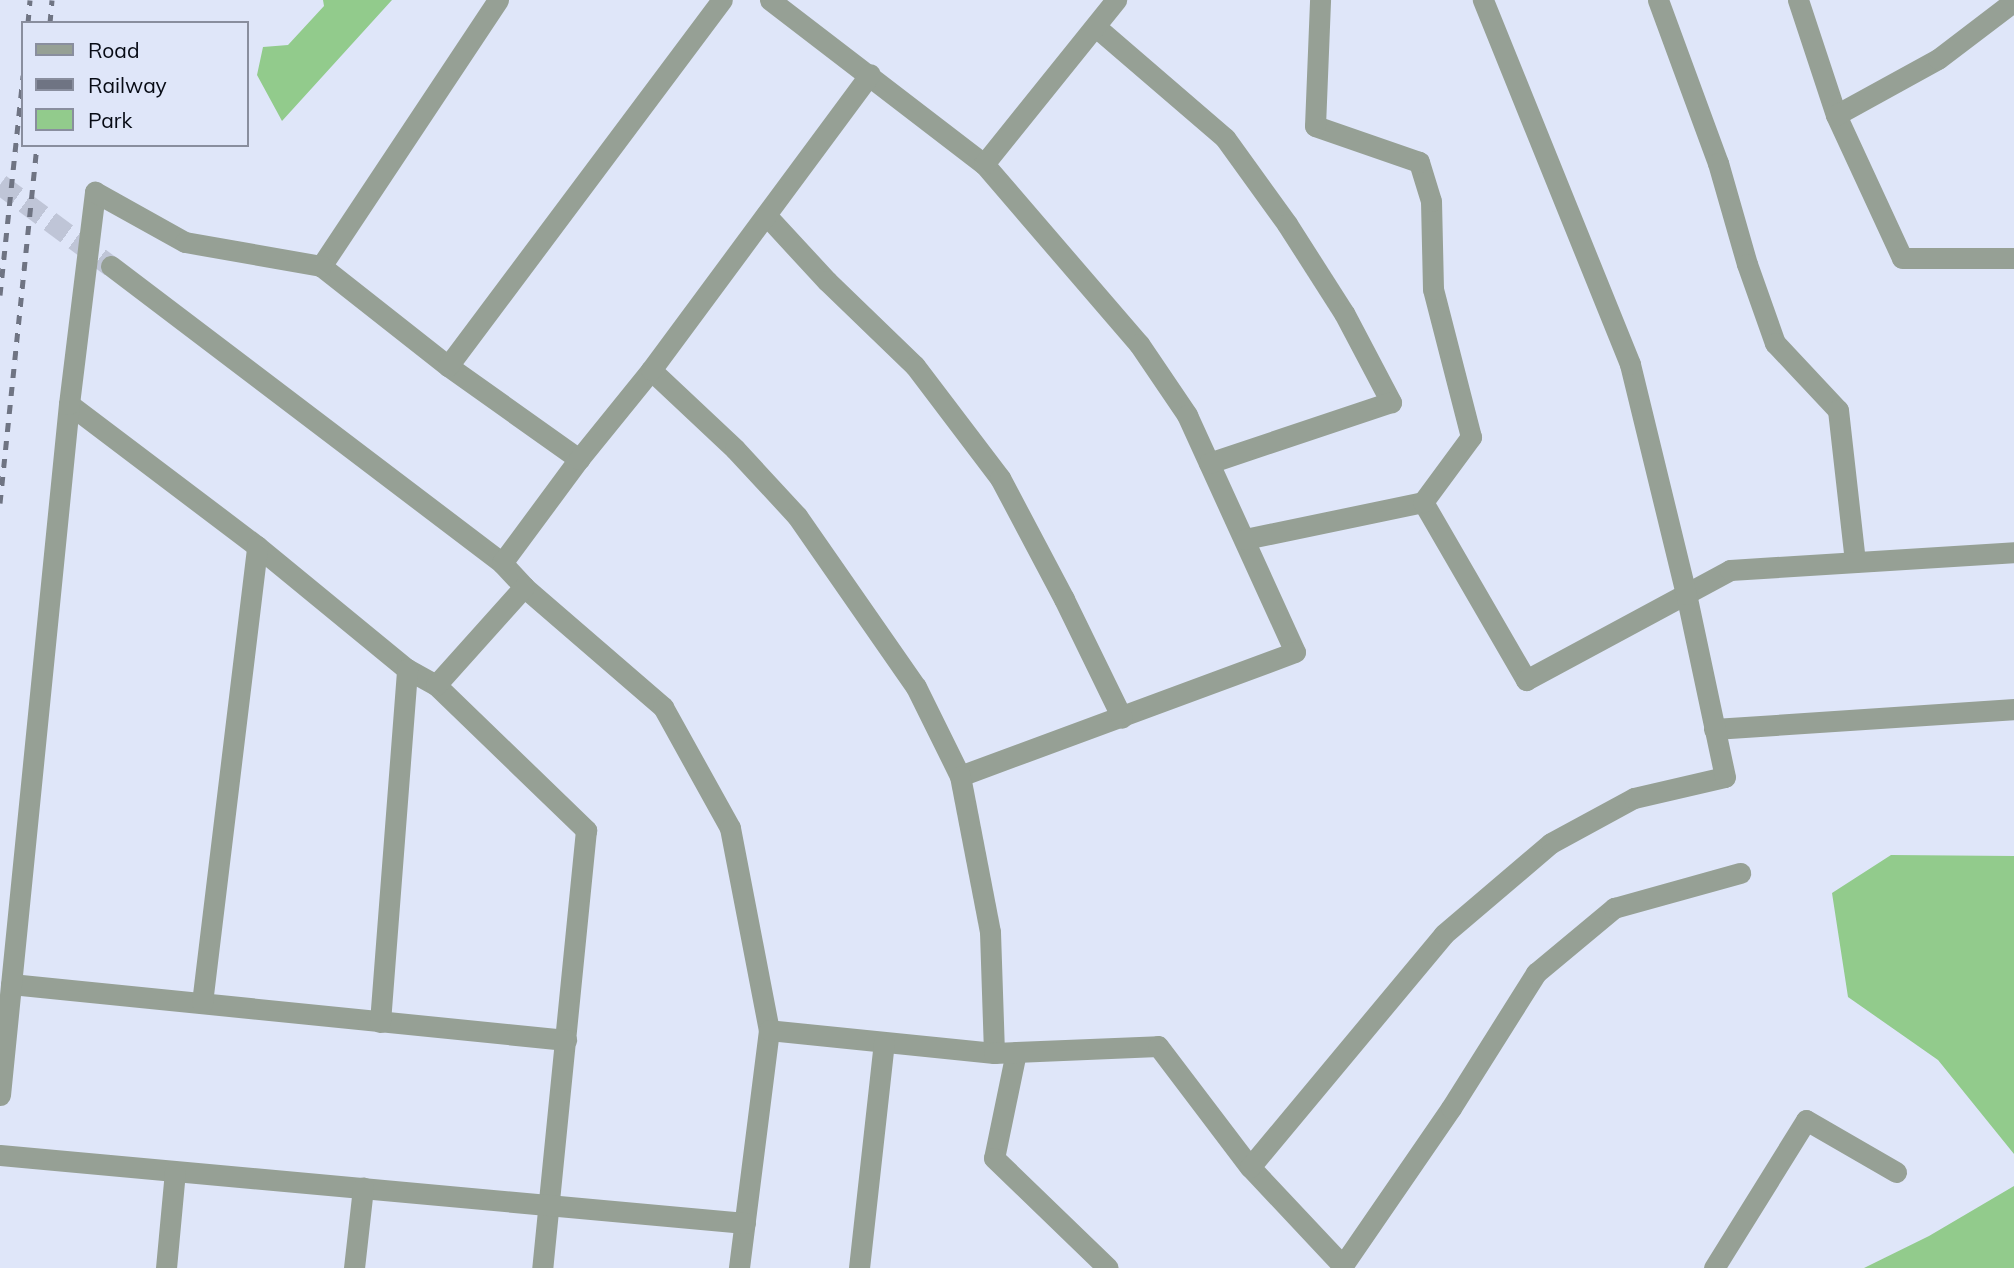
<!DOCTYPE html>
<style>
body{margin:0}
#map{position:relative;width:2014px;height:1268px;overflow:hidden;background:#dfe6f9;font-family:Mulish,sans-serif}
div>[style]{position:absolute}
[style*='--x']{left:calc(var(--x)*1px);top:calc(var(--y)*1px);width:calc(var(--w)*1px);rotate:calc(var(--a)*1deg)}
.green>*{inset:0;background:#92cb8c}
.minor-tunnel>*{height:21px;margin-top:-10.5px;transform-origin:0;background:repeating-linear-gradient(90deg,#bfc5d7 0 21px,transparent 0 31px)}
.minor>*{height:21px;margin:-10.5px;padding:0 10.5px;transform-origin:10.5px;border-radius:10.5px;background:#96a095}
.rail>*{height:5px;margin-top:-2.5px;transform-origin:0;background:repeating-linear-gradient(90deg,#6f7483 0 9px,transparent 0 18px)}
span{translate:-50% -50%;white-space:nowrap;text-align:center;line-height:1.15;-webkit-text-stroke:5px #dfe6f9;paint-order:stroke}
.legend{position:absolute;left:21px;top:21px;width:228px;height:126px;box-sizing:border-box;background:#dfe6f9;border:2px solid #898e9e;margin:0;padding:9px 12px;list-style:none;font-size:21px;color:#070b15}
.legend li{display:flex;align-items:center;gap:14px;height:35px}
.legend b{width:35px;border:2px solid #898e9e}
</style>
<div id="map">
<div class="green">
<div style="clip-path:polygon(323px 0,392px 0,282px 121px,257px 75px,263px 47px,288px 45px,324px 6px)"></div>
<div style="clip-path:polygon(1891px 855px,2014px 856px,2014px 1154px,1938px 1060px,1848px 997px,1832px 893px)"></div>
<div style="clip-path:polygon(2014px 1186px,2014px 1268px,1864px 1268px,1929px 1236px)"></div>
</div>
<div class="minor-tunnel">
<div style="--x:0;--y:184;--w:138;--a:36.5"></div>
</div>
<div class="minor">
<div style="--x:498;--y:0;--w:320;--a:123.6"></div>
<div style="--x:321;--y:266;--w:162;--a:38.2"></div>
<div style="--x:448;--y:366;--w:161;--a:35.4"></div>
<div style="--x:770;--y:0;--w:270;--a:37.5"></div>
<div style="--x:984;--y:164;--w:238;--a:49.3"></div>
<div style="--x:1139;--y:344;--w:86;--a:55.9"></div>
<div style="--x:1187;--y:415;--w:260;--a:65.5"></div>
<div style="--x:1295;--y:652;--w:357;--a:159.7"></div>
<div style="--x:1658;--y:0;--w:174;--a:69.8"></div>
<div style="--x:1718;--y:163;--w:105;--a:74"></div>
<div style="--x:1747;--y:264;--w:84;--a:70.5"></div>
<div style="--x:1775;--y:343;--w:92;--a:46.8"></div>
<div style="--x:1838;--y:410;--w:153;--a:83.6"></div>
<div style="--x:1798;--y:0;--w:121;--a:71.7"></div>
<div style="--x:1836;--y:115;--w:157;--a:65.2"></div>
<div style="--x:1902;--y:258;--w:112;--a:0"></div>
<div style="--x:1096;--y:27;--w:170;--a:40.7"></div>
<div style="--x:1225;--y:138;--w:106;--a:54.2"></div>
<div style="--x:1287;--y:224;--w:106;--a:57.4"></div>
<div style="--x:1344;--y:313;--w:101;--a:62.2"></div>
<div style="--x:1391;--y:402;--w:192;--a:161.5"></div>
<div style="--x:1836;--y:115;--w:116;--a:-28.8"></div>
<div style="--x:1938;--y:59;--w:96;--a:-37.3"></div>
<div style="--x:984;--y:164;--w:211;--a:-51.2"></div>
<div style="--x:766;--y:215;--w:90;--a:47.3"></div>
<div style="--x:827;--y:281;--w:122;--a:44"></div>
<div style="--x:915;--y:366;--w:141;--a:52.8"></div>
<div style="--x:1000;--y:478;--w:137;--a:62.1"></div>
<div style="--x:1064;--y:599;--w:132;--a:64"></div>
<div style="--x:111;--y:266;--w:491;--a:37.2"></div>
<div style="--x:502;--y:563;--w:33;--a:47"></div>
<div style="--x:524;--y:587;--w:184;--a:40.8"></div>
<div style="--x:663;--y:707;--w:138;--a:61"></div>
<div style="--x:730;--y:828;--w:206;--a:79.1"></div>
<div style="--x:769;--y:1030;--w:240;--a:97.2"></div>
<div style="--x:448;--y:366;--w:457;--a:-53.2"></div>
<div style="--x:651;--y:370;--w:115;--a:43.2"></div>
<div style="--x:735;--y:449;--w:91;--a:47.2"></div>
<div style="--x:797;--y:516;--w:208;--a:55.2"></div>
<div style="--x:916;--y:687;--w:99;--a:63.7"></div>
<div style="--x:960;--y:776;--w:159;--a:79.1"></div>
<div style="--x:990;--y:932;--w:121;--a:88.1"></div>
<div style="--x:994;--y:1053;--w:226;--a:-174.2"></div>
<div style="--x:69;--y:404;--w:236;--a:37.1"></div>
<div style="--x:257;--y:546;--w:194;--a:39.4"></div>
<div style="--x:407;--y:669;--w:33;--a:29"></div>
<div style="--x:436;--y:685;--w:209;--a:44"></div>
<div style="--x:586;--y:830;--w:440;--a:95.7"></div>
<div style="--x:1423;--y:502;--w:206;--a:59.9"></div>
<div style="--x:1526;--y:680;--w:232;--a:-28.3"></div>
<div style="--x:1730;--y:570;--w:285;--a:-3.6"></div>
<div style="--x:1245;--y:539;--w:182;--a:-11.7"></div>
<div style="--x:1423;--y:502;--w:81;--a:-53.6"></div>
<div style="--x:1471;--y:437;--w:153;--a:-104.4"></div>
<div style="--x:1433;--y:289;--w:88;--a:-91.3"></div>
<div style="--x:1431;--y:201;--w:41;--a:-107.1"></div>
<div style="--x:1419;--y:162;--w:110;--a:-160.9"></div>
<div style="--x:1315;--y:126;--w:126;--a:-87.7"></div>
<div style="--x:502;--y:563;--w:129;--a:-53.5"></div>
<div style="--x:579;--y:459;--w:114;--a:-51"></div>
<div style="--x:651;--y:370;--w:368;--a:-53.5"></div>
<div style="--x:436;--y:685;--w:132;--a:-48.1"></div>
<div style="--x:1714;--y:729;--w:301;--a:-3.8"></div>
<div style="--x:11;--y:984;--w:558;--a:5.76"></div>
<div style="--x:202;--y:1003;--w:460;--a:-83.1"></div>
<div style="--x:380;--y:1022;--w:354;--a:-85.6"></div>
<div style="--x:1016;--y:1052;--w:108;--a:101.7"></div>
<div style="--x:994;--y:1158;--w:158;--a:44"></div>
<div style="--x:994;--y:1053;--w:164;--a:-2.4"></div>
<div style="--x:1158;--y:1046;--w:152;--a:52.8"></div>
<div style="--x:0;--y:1095;--w:694;--a:-84.3"></div>
<div style="--x:69;--y:404;--w:214;--a:-83"></div>
<div style="--x:95;--y:192;--w:103;--a:29.1"></div>
<div style="--x:185;--y:242;--w:138;--a:10"></div>
<div style="--x:0;--y:1155;--w:748;--a:5.22"></div>
<div style="--x:1343;--y:1266;--w:136;--a:-133.2"></div>
<div style="--x:1250;--y:1167;--w:303;--a:-50.2"></div>
<div style="--x:1444;--y:934;--w:140;--a:-40.4"></div>
<div style="--x:1551;--y:843;--w:94;--a:-28.5"></div>
<div style="--x:1634;--y:798;--w:93;--a:-13"></div>
<div style="--x:1725;--y:777;--w:187;--a:-102"></div>
<div style="--x:1686;--y:594;--w:237;--a:-103.7"></div>
<div style="--x:1630;--y:364;--w:393;--a:-112"></div>
<div style="--x:166;--y:1268;--w:97;--a:-84.7"></div>
<div style="--x:354;--y:1268;--w:81;--a:-83.6"></div>
<div style="--x:859;--y:1268;--w:227;--a:-83.7"></div>
<div style="--x:1341;--y:1268;--w:194;--a:-55.5"></div>
<div style="--x:1451;--y:1108;--w:160;--a:-57.8"></div>
<div style="--x:1536;--y:973;--w:102;--a:-39.8"></div>
<div style="--x:1614;--y:908;--w:131;--a:-15.5"></div>
<div style="--x:1714;--y:1268;--w:174;--a:-58.1"></div>
<div style="--x:1806;--y:1120;--w:104;--a:30"></div>
</div>
<div class="rail">
<div style="--x:28;--y:23;--w:23;--a:-85"></div>
<div style="--x:50;--y:23;--w:23;--a:-85"></div>
<div style="--x:0;--y:295;--w:221;--a:-84"></div>
<div style="--x:0;--y:503;--w:360;--a:-84.1"></div>
</div>
<ul class="legend">
<li><b style="height:9px;background:#96a095"></b>Road</li>
<li><b style="height:9px;background:#6f7483"></b>Railway</li>
<li><b style="height:19px;background:#92cb8c"></b>Park</li>
</ul>
</div>
